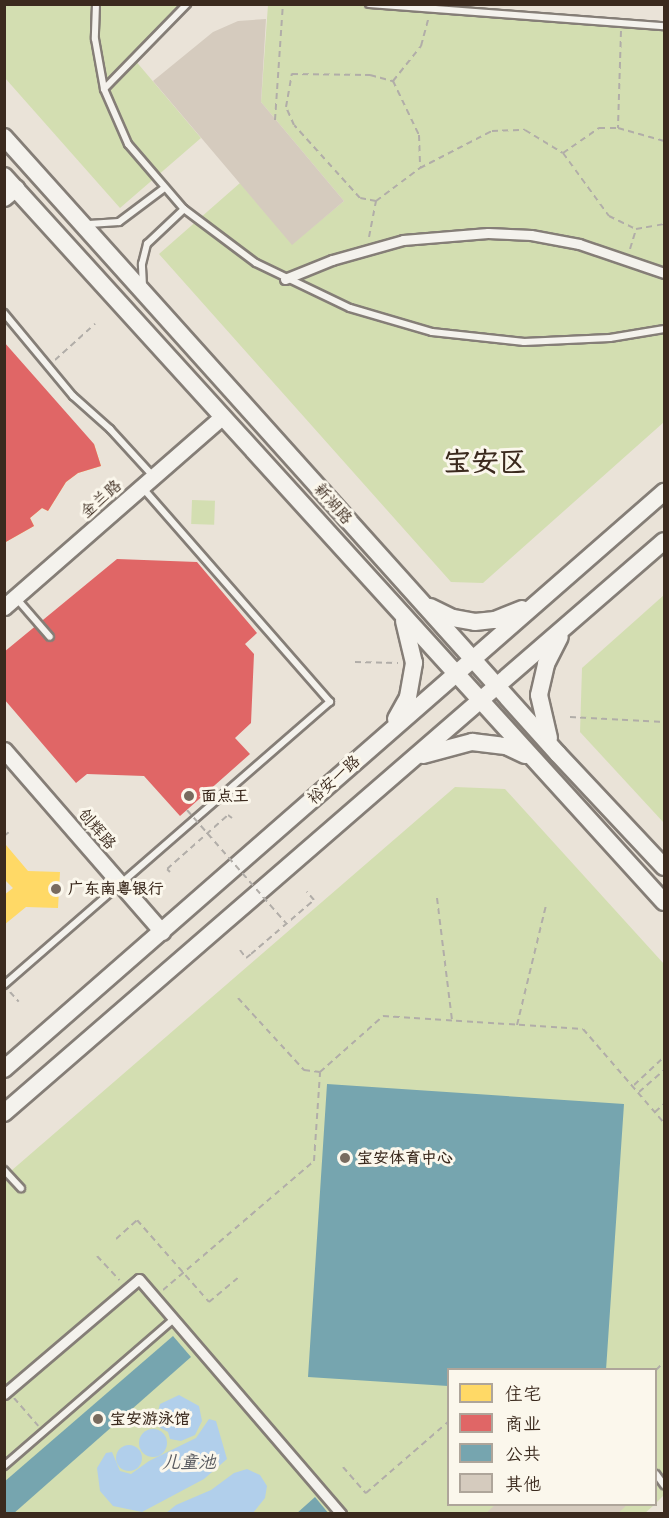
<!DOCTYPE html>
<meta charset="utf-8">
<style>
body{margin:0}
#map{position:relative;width:669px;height:1518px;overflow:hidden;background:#eae3d8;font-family:Pangolin,"LXGW WenKai TC",sans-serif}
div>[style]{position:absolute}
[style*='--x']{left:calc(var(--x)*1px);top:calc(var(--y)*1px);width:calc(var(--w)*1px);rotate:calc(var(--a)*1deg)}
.green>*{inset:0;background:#d3deb1;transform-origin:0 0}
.water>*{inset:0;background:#b1cfeb}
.round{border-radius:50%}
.homes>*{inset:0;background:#ffd966}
.shops>*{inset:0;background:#e06666}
.public>*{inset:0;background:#76a5af}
.building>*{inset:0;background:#d5cbbe}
.path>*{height:2px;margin-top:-1px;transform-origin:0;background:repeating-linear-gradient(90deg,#b1ada8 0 6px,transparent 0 10.5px)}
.roads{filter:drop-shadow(2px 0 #857e77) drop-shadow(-2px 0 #857e77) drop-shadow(0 2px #857e77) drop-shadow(0 -2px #857e77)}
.service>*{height:6px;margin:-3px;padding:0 3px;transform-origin:3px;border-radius:3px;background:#f4f2ed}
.pedestrian>*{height:9px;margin:-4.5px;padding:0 4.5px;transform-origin:4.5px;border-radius:4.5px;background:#f4f2ed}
.tertiary>*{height:15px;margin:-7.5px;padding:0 7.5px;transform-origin:7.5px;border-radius:7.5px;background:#f4f2ed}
.secondary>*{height:16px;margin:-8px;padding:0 8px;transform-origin:8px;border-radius:8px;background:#f4f2ed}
.path-bridge>*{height:2px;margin-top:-1px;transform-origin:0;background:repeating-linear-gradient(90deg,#b1ada8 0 6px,transparent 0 10.5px)}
.dots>*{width:16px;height:16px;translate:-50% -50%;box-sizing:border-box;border:3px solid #fbf7ec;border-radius:50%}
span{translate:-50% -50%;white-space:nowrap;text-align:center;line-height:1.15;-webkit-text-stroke:6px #fbf7ec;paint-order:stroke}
.street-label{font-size:16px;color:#3b2a1e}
.poi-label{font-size:16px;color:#3b2a1e;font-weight:700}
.left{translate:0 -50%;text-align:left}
.water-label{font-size:18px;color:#57595e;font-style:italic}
.town-label{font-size:28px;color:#3b2a1e;font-weight:700}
.frame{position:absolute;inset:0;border:6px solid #3b2a1e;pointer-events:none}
.legend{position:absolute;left:447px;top:1368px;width:210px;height:138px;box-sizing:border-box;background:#fbf7ec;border:2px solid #aea59a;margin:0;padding:8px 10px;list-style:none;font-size:18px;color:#3b2a1e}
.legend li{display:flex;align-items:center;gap:12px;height:30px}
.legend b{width:30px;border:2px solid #aea59a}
</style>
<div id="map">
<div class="green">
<div style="clip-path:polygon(4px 5px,187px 5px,134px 59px,201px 138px,120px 208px,5px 78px)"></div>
<div style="clip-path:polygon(268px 5px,369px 5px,664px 26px,664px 422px,483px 583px,451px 582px,159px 254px,240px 183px,292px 244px,344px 201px,261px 102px)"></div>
<div style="left:192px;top:500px;width:23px;height:24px;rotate:2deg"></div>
<div style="clip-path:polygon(664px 595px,664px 823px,580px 732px,582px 668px)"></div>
<div style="clip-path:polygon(455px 787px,505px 789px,664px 964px,664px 1495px,656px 1503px,656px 1370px,448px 1370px,448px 1504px,654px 1505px,644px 1514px,5px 1513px,4px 1177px)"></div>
</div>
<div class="water">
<div style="clip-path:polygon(179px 1395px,199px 1406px,202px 1421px,195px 1435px,181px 1441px,170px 1439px,168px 1432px,157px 1426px,156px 1419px,160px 1404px)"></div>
<div style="clip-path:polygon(209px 1419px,216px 1421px,227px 1459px,204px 1479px,142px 1512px,113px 1506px,100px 1491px,97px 1468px,106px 1453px,112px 1452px,120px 1471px,131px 1474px,149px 1461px,196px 1438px)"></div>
<div class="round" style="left:139px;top:1429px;width:28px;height:28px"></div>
<div class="round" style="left:116px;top:1445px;width:26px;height:26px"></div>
<div style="clip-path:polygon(247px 1469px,260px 1475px,267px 1486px,265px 1498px,253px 1513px,166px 1513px,176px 1505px,211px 1490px,234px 1473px)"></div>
</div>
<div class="homes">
<div style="clip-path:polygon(35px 421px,47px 426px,69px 451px,94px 444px,101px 466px,78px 473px,66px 482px,48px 511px,42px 508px,30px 518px,34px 526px,4px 543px,4px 514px,31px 503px,33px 491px,49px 469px,24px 440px,25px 427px)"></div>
<div style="clip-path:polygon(119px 561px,153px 562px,152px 590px,189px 591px,210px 616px,228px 601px,250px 627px,230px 644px,250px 667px,233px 682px,211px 656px,196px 669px,179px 648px,197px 633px,179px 613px,150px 612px,149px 635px,121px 634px,122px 610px,88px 609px,89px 586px,118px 587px)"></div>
<div style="clip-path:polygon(23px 642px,34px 654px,47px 643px,77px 679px,44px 707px,29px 690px,13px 704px,4px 695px,4px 657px)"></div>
<div style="clip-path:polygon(234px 703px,245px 722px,229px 735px,246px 754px,212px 784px,196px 765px,209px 754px,205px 750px,176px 775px,162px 759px,190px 735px,177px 721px,197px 704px,208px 716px,204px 719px,209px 725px)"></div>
<div style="clip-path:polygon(6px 845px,28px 871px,60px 872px,58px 908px,26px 907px,4px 925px,4px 895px,13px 888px,4px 879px)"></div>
</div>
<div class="shops">
<div style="clip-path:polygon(4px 342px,94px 444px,101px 466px,78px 473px,66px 482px,48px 511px,42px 508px,30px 518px,34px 526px,4px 543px)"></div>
<div style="clip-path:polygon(117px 559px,197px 562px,257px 633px,245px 644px,254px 654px,251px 723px,235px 738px,250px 754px,180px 816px,144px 776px,87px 774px,76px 783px,4px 699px,4px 652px)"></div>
</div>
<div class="public">
<div style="clip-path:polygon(327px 1084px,624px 1104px,606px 1370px,448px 1370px,448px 1386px,308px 1377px)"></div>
<div style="clip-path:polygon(173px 1336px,191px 1357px,13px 1514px,4px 1514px,4px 1482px)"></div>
<div style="clip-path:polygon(315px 1497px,329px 1514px,296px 1514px)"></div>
</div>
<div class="building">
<div style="clip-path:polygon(266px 19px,261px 102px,344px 201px,292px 245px,153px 81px,213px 32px,238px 21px)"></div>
<div style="clip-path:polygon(496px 1504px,628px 1504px,617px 1514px,485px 1514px)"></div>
</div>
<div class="path">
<div style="--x:621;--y:31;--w:97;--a:91.8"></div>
<div style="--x:618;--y:128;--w:48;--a:15.8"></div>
<div style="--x:393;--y:81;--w:60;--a:64.3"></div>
<div style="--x:419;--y:135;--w:33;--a:88"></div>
<div style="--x:420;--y:168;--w:81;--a:-27.2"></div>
<div style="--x:492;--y:131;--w:33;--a:-2"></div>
<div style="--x:525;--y:130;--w:44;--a:31.2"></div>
<div style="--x:563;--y:153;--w:78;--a:53.9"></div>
<div style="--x:609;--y:216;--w:30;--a:26"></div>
<div style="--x:636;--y:229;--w:28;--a:-10"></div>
<div style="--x:275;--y:120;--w:116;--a:-86.1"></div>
<div style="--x:563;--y:153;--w:44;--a:-34.8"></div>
<div style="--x:599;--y:128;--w:19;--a:0"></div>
<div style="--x:376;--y:201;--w:16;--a:-169"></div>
<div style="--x:360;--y:198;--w:98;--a:-132.1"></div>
<div style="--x:294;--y:125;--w:20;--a:-114"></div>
<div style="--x:286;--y:107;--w:34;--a:-80"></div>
<div style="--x:292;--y:74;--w:78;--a:0.7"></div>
<div style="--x:370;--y:75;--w:24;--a:15"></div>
<div style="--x:393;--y:81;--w:45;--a:-51.3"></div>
<div style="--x:421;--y:46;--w:28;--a:-75"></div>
<div style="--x:369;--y:237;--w:37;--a:-79"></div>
<div style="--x:376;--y:201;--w:55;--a:-36.9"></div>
<div style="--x:630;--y:249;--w:21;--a:-73"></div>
<div style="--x:55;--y:360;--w:54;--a:-42"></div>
<div style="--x:355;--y:662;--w:43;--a:1.3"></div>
<div style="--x:570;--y:717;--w:94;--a:3"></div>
<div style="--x:4;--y:836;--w:6;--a:-39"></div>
<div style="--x:170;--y:872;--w:4;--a:-135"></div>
<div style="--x:167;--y:869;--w:81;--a:-41.5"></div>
<div style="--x:228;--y:815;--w:5;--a:37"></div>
<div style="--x:437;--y:898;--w:124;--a:83"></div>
<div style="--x:240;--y:950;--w:10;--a:53"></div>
<div style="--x:246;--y:958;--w:6;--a:-39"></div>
<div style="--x:251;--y:954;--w:83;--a:-40.6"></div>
<div style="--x:314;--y:900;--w:11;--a:-131"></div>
<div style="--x:10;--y:992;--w:13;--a:48"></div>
<div style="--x:238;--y:998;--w:98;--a:47.5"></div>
<div style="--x:304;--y:1070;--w:16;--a:7"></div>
<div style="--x:517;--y:1025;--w:123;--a:-76.4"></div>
<div style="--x:634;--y:1085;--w:41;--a:-43"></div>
<div style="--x:639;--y:1092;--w:33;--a:-41"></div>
<div style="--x:655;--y:1112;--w:12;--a:-42"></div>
<div style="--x:116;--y:1239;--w:28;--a:-42"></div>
<div style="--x:137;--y:1220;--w:109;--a:48.7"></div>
<div style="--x:209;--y:1302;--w:39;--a:-40"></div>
<div style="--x:97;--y:1256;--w:33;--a:47"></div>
<div style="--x:163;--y:1290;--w:199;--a:-40.5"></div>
<div style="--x:314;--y:1161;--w:89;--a:-86.1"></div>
<div style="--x:320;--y:1072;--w:84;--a:-41.6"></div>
<div style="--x:383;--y:1016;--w:200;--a:3.7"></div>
<div style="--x:583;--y:1029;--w:124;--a:49.2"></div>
<div style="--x:656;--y:1370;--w:11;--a:-45"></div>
<div style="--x:14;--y:1398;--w:37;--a:49"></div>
<div style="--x:343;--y:1467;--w:35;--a:49"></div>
<div style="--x:366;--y:1493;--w:108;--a:-40.9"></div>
</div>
<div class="roads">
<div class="service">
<div style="--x:96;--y:4;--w:35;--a:92"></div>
<div style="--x:95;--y:39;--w:51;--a:79.8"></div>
<div style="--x:104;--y:89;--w:60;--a:66.4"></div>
<div style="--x:128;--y:144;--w:86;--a:49.3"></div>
<div style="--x:184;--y:209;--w:90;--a:36.9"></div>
<div style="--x:256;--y:263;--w:104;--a:25.6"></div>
<div style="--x:350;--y:308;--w:85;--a:16.3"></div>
<div style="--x:432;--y:332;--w:93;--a:6.2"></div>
<div style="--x:524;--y:342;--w:86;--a:-2.7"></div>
<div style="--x:610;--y:338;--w:55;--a:-9.5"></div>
<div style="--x:369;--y:4;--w:296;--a:4.3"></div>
<div style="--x:104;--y:89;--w:119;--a:-45.7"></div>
<div style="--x:89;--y:224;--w:30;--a:-4"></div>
<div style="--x:119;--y:222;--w:55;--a:-36.9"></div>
<div style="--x:143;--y:286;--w:22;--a:-93"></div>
<div style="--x:142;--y:264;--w:21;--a:-76"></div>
<div style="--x:147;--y:244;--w:51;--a:-43.4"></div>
<div style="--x:4;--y:313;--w:108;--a:50.3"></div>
<div style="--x:73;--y:396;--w:50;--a:41.7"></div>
<div style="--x:110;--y:429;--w:64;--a:47.5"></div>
<div style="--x:17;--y:599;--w:50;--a:49"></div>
<div style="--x:4;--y:985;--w:432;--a:-41"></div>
<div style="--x:330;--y:702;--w:286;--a:-131.2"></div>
<div style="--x:4;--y:1170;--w:25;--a:47"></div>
<div style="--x:4;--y:1466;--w:225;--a:-40.9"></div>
<div style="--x:656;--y:1474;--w:14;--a:54"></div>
</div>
<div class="pedestrian">
<div style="--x:285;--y:279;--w:51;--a:-22"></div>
<div style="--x:332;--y:260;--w:74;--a:-15.7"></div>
<div style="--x:403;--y:240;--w:85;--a:-4.7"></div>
<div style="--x:488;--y:233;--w:43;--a:2.7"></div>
<div style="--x:531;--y:235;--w:49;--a:10.6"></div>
<div style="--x:579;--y:244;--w:90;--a:18.8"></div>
<div style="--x:4;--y:1394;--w:177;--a:-40.4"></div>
<div style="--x:139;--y:1279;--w:310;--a:49.3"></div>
</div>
<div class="tertiary">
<div style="--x:4;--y:198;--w:16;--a:-40"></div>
<div style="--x:4;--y:607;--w:288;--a:-41.1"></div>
<div style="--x:4;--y:750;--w:241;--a:49"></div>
</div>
<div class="secondary">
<div style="--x:4;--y:137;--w:829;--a:48.08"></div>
<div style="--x:558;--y:754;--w:155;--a:46.8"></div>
<div style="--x:4;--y:176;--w:981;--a:47.73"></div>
<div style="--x:430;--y:607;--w:25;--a:26"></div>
<div style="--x:453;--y:618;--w:22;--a:10"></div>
<div style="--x:475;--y:622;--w:20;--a:-6"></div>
<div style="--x:495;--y:620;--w:29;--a:-22"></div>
<div style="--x:396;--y:719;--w:25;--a:-61"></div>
<div style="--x:408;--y:697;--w:35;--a:-80"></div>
<div style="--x:414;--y:663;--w:43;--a:-103.4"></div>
<div style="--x:549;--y:738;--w:44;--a:-103.1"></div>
<div style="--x:539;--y:695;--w:32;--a:-77"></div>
<div style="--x:546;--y:664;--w:30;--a:-63"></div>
<div style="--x:423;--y:755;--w:51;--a:-14.9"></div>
<div style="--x:472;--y:742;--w:34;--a:7"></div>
<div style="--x:506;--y:746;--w:21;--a:25"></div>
<div style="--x:4;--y:1069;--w:877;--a:-41.16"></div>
<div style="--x:4;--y:1113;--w:873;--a:-40.91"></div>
</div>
</div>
<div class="path-bridge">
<div style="--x:187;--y:810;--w:150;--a:48.8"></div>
</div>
<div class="dots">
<div style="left:189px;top:796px;background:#786b5f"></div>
<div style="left:56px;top:889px;background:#786b5f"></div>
<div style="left:345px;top:1158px;background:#786b5f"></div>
<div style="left:98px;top:1419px;background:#786b5f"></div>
</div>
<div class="street-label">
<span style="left:101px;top:499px;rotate:-41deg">金兰路</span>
<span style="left:333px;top:504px;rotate:48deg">新湖路</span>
<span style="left:334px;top:780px;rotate:-42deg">裕安一路</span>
<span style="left:97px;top:829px;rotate:49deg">创辉路</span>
</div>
<div class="poi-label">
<span class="left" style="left:201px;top:796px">面点王</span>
<span class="left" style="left:68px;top:889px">广东南粤银行</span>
<span class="left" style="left:357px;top:1158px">宝安体育中心</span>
<span class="left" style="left:110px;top:1419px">宝安游泳馆</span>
</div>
<div class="water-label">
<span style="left:189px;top:1463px">儿童池</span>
</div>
<div class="town-label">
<span style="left:485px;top:463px">宝安区</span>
</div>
<div class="frame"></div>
<ul class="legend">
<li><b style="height:16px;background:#ffd966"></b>住宅</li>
<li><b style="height:16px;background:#e06666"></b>商业</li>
<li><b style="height:16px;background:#76a5af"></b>公共</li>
<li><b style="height:16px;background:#d5cbbe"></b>其他</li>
</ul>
</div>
